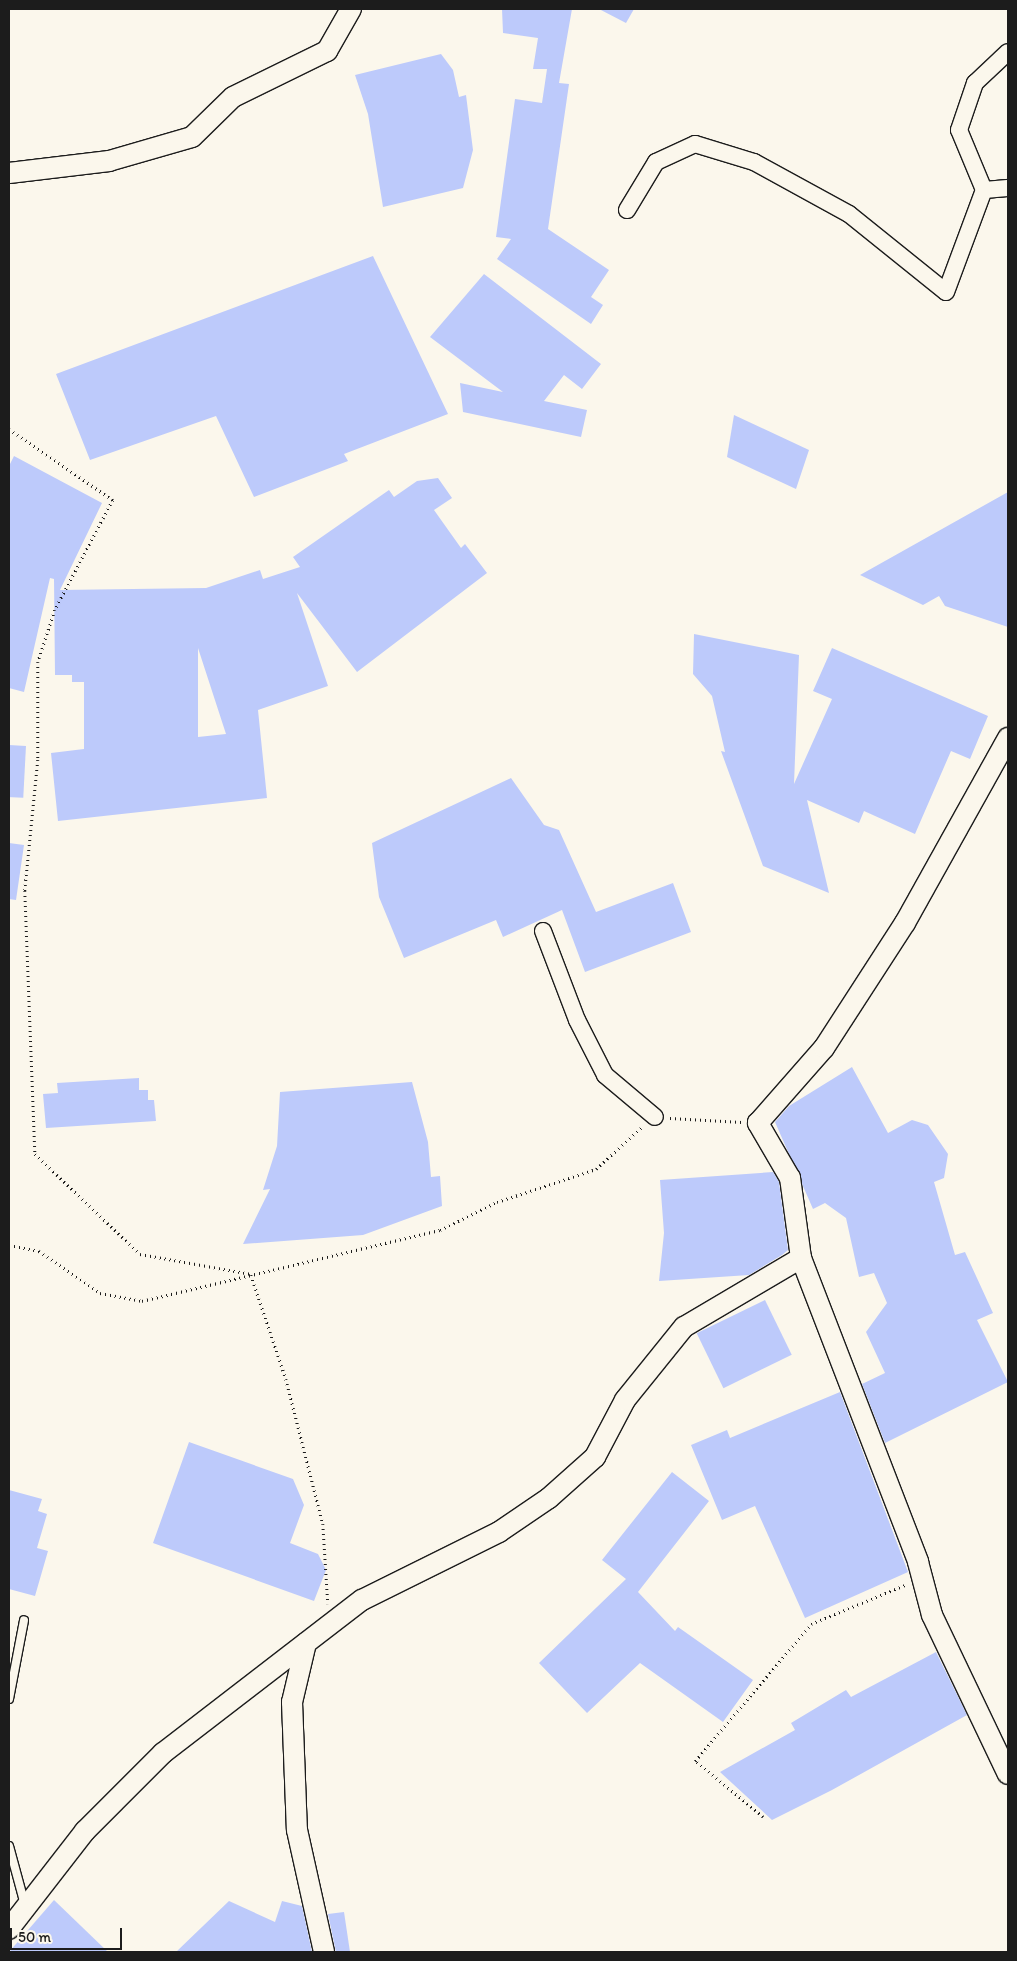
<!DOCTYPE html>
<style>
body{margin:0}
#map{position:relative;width:1017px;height:1961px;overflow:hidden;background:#fbf7ec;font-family:Itim,sans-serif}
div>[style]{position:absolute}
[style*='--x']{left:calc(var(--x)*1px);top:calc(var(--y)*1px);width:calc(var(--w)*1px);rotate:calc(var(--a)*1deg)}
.building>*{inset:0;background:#bdcafb;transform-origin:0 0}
.path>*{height:2.5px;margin-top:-1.25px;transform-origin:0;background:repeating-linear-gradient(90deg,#1c1c1c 0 1px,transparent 0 5px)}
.roads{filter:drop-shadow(1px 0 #1c1c1c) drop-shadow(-1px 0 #1c1c1c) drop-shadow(0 1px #1c1c1c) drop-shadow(0 -1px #1c1c1c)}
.service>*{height:8px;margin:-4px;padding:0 4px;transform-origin:4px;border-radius:4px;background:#fbf7ec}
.minor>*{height:16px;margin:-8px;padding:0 8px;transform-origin:8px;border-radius:8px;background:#fbf7ec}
.tertiary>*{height:20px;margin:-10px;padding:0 10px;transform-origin:10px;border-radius:10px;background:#fbf7ec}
span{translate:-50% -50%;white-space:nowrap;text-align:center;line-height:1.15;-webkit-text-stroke:4px #fbf7ec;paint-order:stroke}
.frame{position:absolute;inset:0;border:10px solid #1c1c1c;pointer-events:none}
.scale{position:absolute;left:10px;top:1928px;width:112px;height:22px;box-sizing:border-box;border:2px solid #1c1c1c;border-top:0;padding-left:6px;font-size:15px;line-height:18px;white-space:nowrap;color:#1c1c1c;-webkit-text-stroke:4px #fbf7ec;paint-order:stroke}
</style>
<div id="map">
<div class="building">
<div style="clip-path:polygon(502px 9px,572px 9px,559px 83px,569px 84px,548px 229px,609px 270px,591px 297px,603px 305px,591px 324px,497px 259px,511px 239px,496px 237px,515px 99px,542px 103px,547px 69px,533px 69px,538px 38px,503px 33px)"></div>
<div style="clip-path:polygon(599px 9px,634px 9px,626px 23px)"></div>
<div style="clip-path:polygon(441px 54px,453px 70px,459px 97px,466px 95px,473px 150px,463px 188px,383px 207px,368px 114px,355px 75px)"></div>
<div style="clip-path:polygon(373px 256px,448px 414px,344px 454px,348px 461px,254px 497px,216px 416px,90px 460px,56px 374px)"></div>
<div style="clip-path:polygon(484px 274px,601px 364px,582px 389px,564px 375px,544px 401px,587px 410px,581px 437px,463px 412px,460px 383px,503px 392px,430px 337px)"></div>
<div style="clip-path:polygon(734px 415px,809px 450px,796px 489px,727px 457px)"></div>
<div style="clip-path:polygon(evenodd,14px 456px,102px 503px,60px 590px,206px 588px,260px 570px,263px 579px,300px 567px,293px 557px,389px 490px,394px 497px,417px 481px,438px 478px,452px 498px,434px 510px,461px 548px,465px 544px,487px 573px,357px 672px,297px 593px,328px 686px,258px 710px,267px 798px,58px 821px,51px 753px,84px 749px,84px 682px,72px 682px,72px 675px,55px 675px,54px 579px,50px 578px,24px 692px,9px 688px,9px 466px,14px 456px,198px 648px,226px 734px,198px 737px,198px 648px)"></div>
<div style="clip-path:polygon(1008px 492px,1008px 627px,945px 606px,939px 596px,923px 605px,860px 575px)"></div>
<div style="clip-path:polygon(694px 634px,799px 655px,794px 784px,832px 699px,813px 691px,832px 648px,988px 716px,970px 759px,951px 751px,915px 834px,864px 811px,859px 823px,807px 800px,829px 893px,763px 866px,721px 751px,725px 752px,712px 696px,693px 674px)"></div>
<div style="left:9px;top:745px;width:17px;height:52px;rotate:3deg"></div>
<div style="clip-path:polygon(511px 778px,544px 825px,559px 830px,596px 912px,673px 883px,691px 932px,585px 972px,562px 910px,503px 937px,496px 920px,404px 958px,379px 897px,372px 843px)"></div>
<div style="clip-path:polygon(9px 843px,24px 845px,16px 900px,9px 899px)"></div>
<div style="clip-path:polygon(852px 1067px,888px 1133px,912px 1120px,928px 1125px,948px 1154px,944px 1178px,934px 1182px,955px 1255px,965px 1252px,993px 1313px,977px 1320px,1008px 1382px,885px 1443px,862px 1384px,885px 1373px,866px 1332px,887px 1303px,874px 1273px,859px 1277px,846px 1218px,825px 1203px,813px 1209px,775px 1122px,789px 1106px)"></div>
<div style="clip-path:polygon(139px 1078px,139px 1090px,148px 1090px,148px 1100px,154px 1100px,156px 1121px,46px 1128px,43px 1094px,58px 1093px,57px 1083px)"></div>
<div style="clip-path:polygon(412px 1082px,428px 1142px,431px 1177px,440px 1176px,442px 1206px,363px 1235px,243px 1244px,270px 1189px,263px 1190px,277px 1146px,280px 1092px)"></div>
<div style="clip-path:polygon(773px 1172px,779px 1182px,788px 1250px,782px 1255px,749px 1275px,659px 1281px,664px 1233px,660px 1180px)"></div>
<div style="left:765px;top:1300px;width:61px;height:76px;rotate:64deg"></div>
<div style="clip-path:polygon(840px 1392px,908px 1572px,805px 1618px,755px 1506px,722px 1520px,691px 1445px,727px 1430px,730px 1438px)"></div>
<div style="clip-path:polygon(189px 1442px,293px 1479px,304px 1505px,290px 1543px,318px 1554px,326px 1570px,314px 1601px,153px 1543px)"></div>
<div style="clip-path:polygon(672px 1472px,709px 1501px,638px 1592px,675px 1631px,678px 1627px,753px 1680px,723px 1722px,640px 1663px,587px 1713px,539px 1663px,626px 1579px,602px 1560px)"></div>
<div style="clip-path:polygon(9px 1490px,42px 1499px,38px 1511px,47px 1514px,37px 1548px,48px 1551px,35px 1596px,9px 1589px)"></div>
<div style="clip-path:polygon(936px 1652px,967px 1715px,832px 1790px,772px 1820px,720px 1772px,795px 1730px,791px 1723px,846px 1690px,851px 1697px)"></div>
<div style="clip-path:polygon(54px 1900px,108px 1952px,9px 1952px)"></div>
<div style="clip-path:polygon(229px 1901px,275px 1922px,282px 1901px,302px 1906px,312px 1952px,176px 1952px)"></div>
<div style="clip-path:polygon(344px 1912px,350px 1952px,336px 1952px,328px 1914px)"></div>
</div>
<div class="path">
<div style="--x:9;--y:429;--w:126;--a:34.3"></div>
<div style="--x:113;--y:500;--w:124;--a:117.8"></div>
<div style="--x:55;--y:610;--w:55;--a:108.1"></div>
<div style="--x:38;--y:662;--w:98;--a:90"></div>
<div style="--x:38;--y:760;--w:132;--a:95.7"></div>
<div style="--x:25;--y:891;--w:263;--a:87.8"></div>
<div style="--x:35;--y:1154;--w:145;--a:43.6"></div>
<div style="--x:140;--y:1254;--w:113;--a:10.2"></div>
<div style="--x:670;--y:1118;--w:72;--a:3.2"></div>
<div style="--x:9;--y:1245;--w:31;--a:11"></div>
<div style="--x:39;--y:1251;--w:74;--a:34.5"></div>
<div style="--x:100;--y:1293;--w:43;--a:10.8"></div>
<div style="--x:142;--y:1301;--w:306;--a:-13.4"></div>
<div style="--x:440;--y:1230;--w:64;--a:-26.2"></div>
<div style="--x:497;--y:1202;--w:104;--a:-18.4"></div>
<div style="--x:596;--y:1169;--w:64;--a:-42.5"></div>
<div style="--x:251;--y:1275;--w:110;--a:71.4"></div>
<div style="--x:286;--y:1379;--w:150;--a:75.7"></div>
<div style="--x:323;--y:1524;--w:80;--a:86.4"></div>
<div style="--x:763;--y:1817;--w:88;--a:-140.5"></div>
<div style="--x:695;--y:1761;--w:180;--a:-49.7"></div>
<div style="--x:811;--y:1624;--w:104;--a:-22.6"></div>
</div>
<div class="roads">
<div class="service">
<div style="--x:9;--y:1699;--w:80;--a:-79.2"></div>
<div style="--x:9;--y:1846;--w:61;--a:74.8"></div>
</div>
<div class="minor">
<div style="--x:984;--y:190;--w:24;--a:-5"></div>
<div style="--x:627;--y:210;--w:56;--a:-58.9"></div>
<div style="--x:656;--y:162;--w:43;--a:-24.8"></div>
<div style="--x:695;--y:144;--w:62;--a:17"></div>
<div style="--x:754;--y:162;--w:108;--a:28.7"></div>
<div style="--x:849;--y:214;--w:124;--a:38.8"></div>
<div style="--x:946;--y:292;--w:109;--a:-69.6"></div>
<div style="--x:984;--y:190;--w:65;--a:-112.6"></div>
<div style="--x:959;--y:130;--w:50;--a:-71.2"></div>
<div style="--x:975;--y:83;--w:45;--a:-43.2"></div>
<div style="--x:543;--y:931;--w:95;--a:69.1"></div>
<div style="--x:577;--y:1020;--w:62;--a:63"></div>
<div style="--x:605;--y:1075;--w:65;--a:40"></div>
</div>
<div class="tertiary">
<div style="--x:9;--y:173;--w:101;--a:-6.8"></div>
<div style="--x:109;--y:161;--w:86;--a:-16.1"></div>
<div style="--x:192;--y:137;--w:57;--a:-44.3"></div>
<div style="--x:233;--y:97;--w:105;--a:-26.1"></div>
<div style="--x:327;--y:51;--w:48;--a:-60.3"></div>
<div style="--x:801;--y:1258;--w:326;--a:68.9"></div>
<div style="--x:918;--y:1562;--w:55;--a:75.2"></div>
<div style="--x:932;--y:1615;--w:176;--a:64.5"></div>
<div style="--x:306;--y:1643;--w:61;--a:103.3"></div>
<div style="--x:292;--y:1702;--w:128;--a:87.8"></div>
<div style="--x:297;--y:1830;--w:125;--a:77.5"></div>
<div style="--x:9;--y:1929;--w:124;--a:-52.2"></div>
<div style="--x:85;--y:1831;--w:110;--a:-45"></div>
<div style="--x:163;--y:1753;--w:251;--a:-37.6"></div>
<div style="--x:362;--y:1600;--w:153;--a:-26.4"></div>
<div style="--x:499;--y:1532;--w:60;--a:-34.2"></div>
<div style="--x:549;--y:1498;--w:62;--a:-41.7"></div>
<div style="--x:595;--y:1457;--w:64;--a:-62.2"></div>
<div style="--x:625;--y:1400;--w:94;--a:-51.1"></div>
<div style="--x:684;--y:1327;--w:136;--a:-30.5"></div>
<div style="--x:801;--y:1258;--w:81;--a:-97.8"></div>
<div style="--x:790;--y:1178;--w:64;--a:-120.2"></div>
<div style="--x:758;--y:1123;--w:100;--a:-48.7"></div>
<div style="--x:824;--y:1048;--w:149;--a:-57.1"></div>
<div style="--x:905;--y:923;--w:212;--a:-60.9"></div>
</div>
</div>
<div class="frame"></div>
<div class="scale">50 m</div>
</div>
